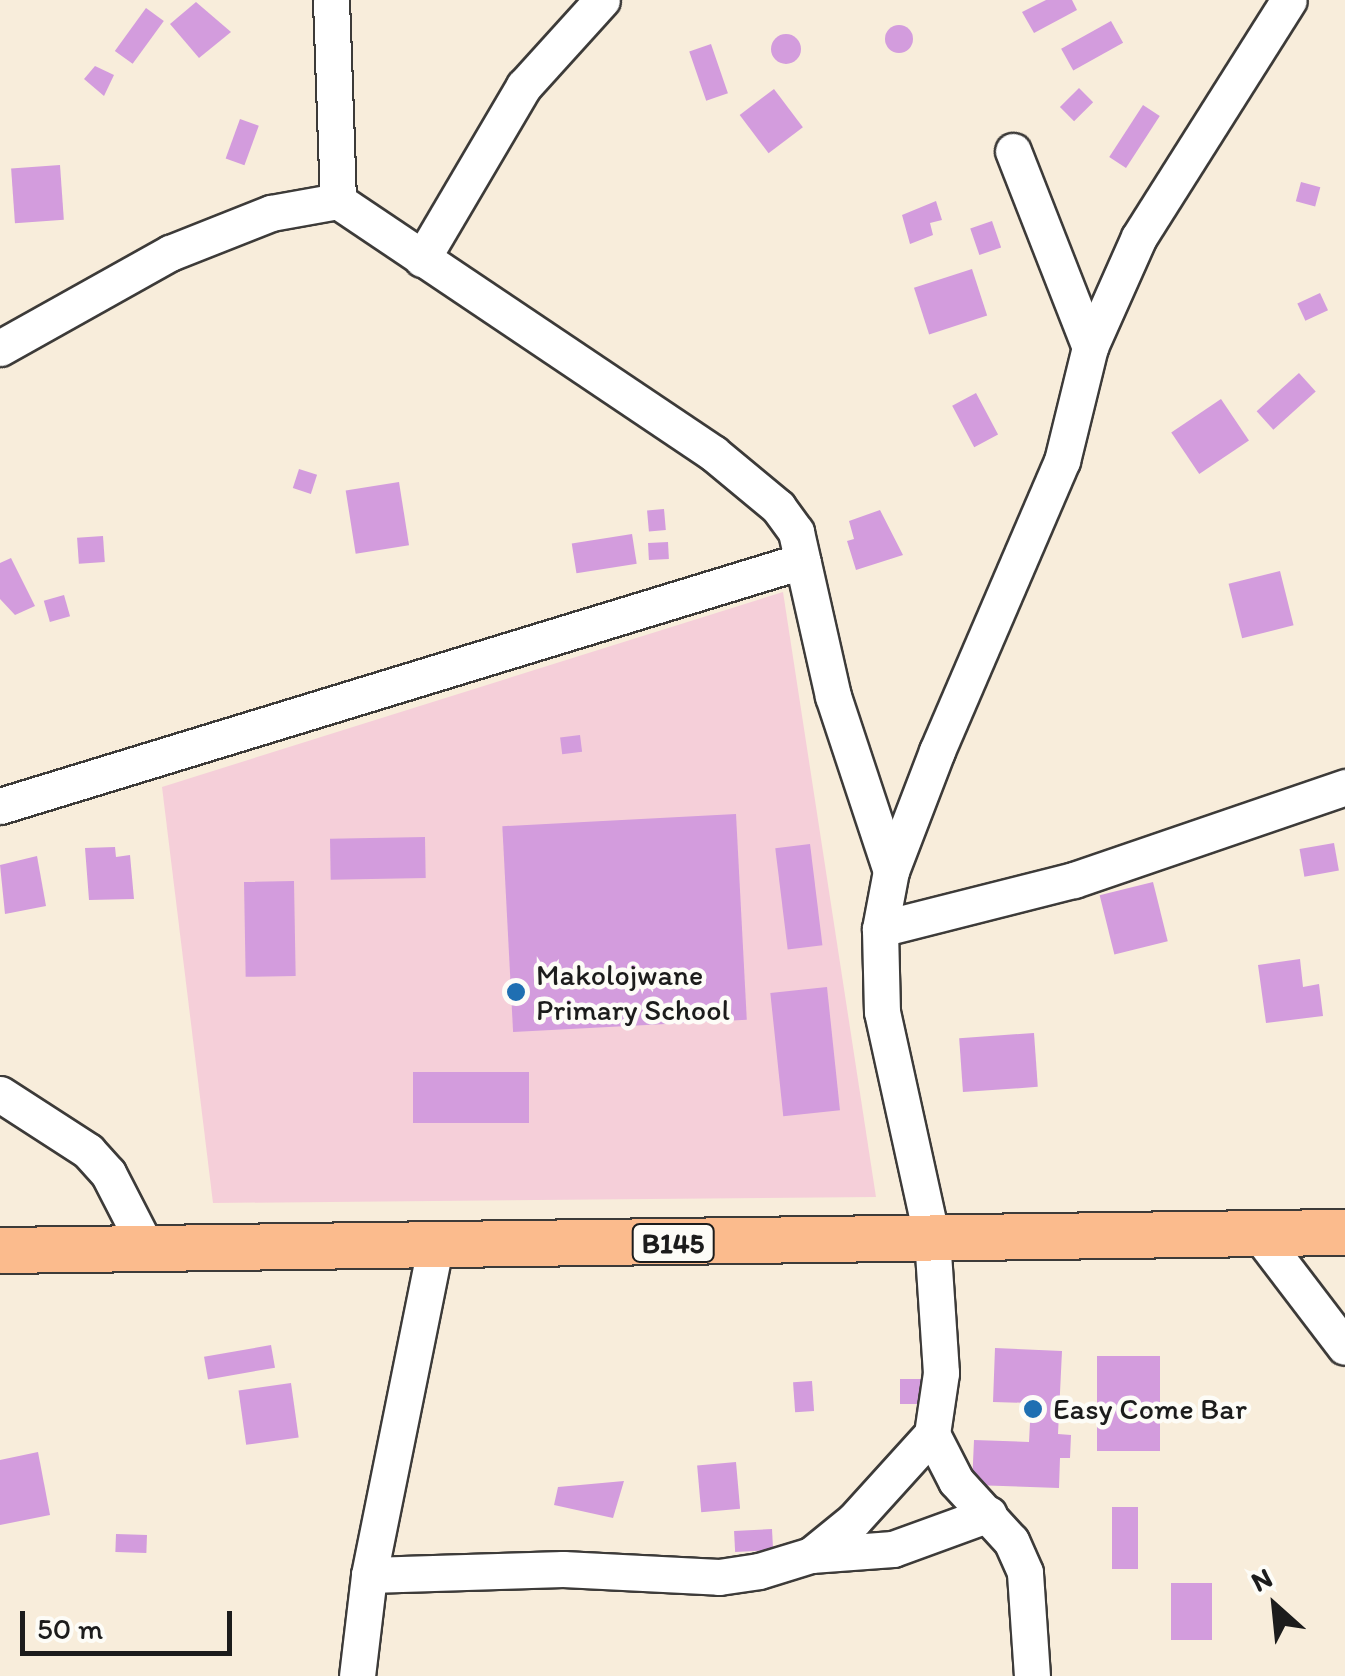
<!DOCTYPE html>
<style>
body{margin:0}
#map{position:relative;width:1345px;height:1676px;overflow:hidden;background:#f8eddb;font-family:Itim,sans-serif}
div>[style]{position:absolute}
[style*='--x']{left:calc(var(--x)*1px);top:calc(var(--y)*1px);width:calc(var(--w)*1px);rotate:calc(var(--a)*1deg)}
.built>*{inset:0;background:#f5cfd9}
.building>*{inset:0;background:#d39cdd;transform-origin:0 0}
.round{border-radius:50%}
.roads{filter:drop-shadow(2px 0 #3d3b39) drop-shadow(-2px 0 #3d3b39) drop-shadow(0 2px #3d3b39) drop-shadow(0 -2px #3d3b39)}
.minor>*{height:35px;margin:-17.5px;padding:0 17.5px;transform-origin:17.5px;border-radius:17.5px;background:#fff}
.major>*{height:45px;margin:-22.5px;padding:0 22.5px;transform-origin:22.5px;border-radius:22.5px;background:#fbbb8d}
.dots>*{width:28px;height:28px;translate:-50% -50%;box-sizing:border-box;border:5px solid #fdfcf7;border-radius:50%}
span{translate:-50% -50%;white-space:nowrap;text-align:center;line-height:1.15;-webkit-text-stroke:9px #fdfcf7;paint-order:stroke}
.shield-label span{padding:2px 8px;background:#fdfcf7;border:2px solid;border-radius:8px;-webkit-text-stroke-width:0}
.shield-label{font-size:28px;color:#1c1c1c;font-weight:700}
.poi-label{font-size:30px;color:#1c1c1c}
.left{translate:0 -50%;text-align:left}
.north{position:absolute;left:1225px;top:1556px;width:100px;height:100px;-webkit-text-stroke:8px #fdfcf7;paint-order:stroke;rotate:333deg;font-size:28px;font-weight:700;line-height:40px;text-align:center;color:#1c1c1c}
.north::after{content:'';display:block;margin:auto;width:35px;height:45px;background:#1c1c1c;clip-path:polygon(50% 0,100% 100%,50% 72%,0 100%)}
.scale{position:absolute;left:20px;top:1611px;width:212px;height:45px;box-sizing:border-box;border:5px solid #1c1c1c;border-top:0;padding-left:12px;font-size:30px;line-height:35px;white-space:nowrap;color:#1c1c1c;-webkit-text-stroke:8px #fdfcf7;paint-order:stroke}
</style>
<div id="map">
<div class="built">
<div style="clip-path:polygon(783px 592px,876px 1197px,213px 1203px,162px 787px)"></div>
</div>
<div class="building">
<div style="clip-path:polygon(1046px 0,1072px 0,1077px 10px,1034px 33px,1022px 12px)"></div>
<div style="clip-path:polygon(196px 2px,231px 32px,199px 58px,170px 24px)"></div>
<div style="left:146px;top:8px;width:22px;height:53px;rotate:36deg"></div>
<div style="left:1111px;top:21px;width:25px;height:57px;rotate:61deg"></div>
<div class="round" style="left:885px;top:25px;width:28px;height:28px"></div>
<div class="round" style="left:771px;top:34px;width:30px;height:30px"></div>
<div style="left:711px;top:44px;width:52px;height:23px;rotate:71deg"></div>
<div style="clip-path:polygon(95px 66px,114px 75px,104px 96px,84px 79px)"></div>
<div style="left:1079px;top:88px;width:20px;height:27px;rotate:45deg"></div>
<div style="left:774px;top:89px;width:48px;height:43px;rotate:53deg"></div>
<div style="left:1143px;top:105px;width:20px;height:62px;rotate:33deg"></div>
<div style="left:240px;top:119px;width:20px;height:42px;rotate:20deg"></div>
<div style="left:60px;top:165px;width:55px;height:49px;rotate:86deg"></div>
<div style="left:1301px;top:182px;width:20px;height:20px;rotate:15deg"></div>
<div style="clip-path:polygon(936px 201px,942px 220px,930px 223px,933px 235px,910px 244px,902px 215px)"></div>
<div style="left:992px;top:221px;width:28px;height:23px;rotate:71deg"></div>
<div style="left:972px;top:269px;width:49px;height:61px;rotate:72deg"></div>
<div style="left:1320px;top:293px;width:19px;height:25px;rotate:65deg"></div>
<div style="left:1299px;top:373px;width:25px;height:57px;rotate:48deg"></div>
<div style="left:976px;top:393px;width:47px;height:27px;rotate:62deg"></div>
<div style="left:1221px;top:399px;width:50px;height:60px;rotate:56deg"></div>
<div style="left:299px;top:469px;width:19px;height:20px;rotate:18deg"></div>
<div style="left:399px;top:482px;width:64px;height:54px;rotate:81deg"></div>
<div style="left:664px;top:509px;width:21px;height:17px;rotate:85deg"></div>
<div style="clip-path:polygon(880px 510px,903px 555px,856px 570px,847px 541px,854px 539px,849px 521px)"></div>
<div style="left:632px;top:534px;width:30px;height:61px;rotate:81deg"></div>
<div style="left:103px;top:536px;width:26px;height:26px;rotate:86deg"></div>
<div style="left:668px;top:542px;width:17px;height:20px;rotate:87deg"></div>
<div style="clip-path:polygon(11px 558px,35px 606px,15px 615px,0 599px,0 563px)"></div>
<div style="left:1280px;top:571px;width:56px;height:53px;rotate:76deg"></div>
<div style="left:64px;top:595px;width:22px;height:21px;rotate:74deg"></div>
<div style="left:580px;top:735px;width:17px;height:20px;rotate:83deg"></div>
<div style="left:736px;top:814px;width:206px;height:234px;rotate:87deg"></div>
<div style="left:425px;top:837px;width:41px;height:95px;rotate:89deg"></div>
<div style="left:1334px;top:843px;width:28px;height:35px;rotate:80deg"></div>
<div style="left:810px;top:844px;width:102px;height:35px;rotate:83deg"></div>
<div style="clip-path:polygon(115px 847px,116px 857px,130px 855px,134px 899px,89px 900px,85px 848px)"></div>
<div style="clip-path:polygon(37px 856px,46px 906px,5px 914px,0 865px)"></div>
<div style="left:294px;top:881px;width:95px;height:50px;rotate:89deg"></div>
<div style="left:1153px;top:882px;width:61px;height:55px;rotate:76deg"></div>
<div style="clip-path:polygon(1300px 959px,1303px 987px,1319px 984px,1323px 1016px,1266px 1023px,1258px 965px)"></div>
<div style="left:827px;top:987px;width:124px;height:57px;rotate:84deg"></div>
<div style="left:1034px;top:1033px;width:54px;height:75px;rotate:86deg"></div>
<div style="left:413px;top:1072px;width:116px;height:51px"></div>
<div style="left:271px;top:1345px;width:23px;height:68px;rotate:80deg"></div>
<div style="clip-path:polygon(995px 1348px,1062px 1351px,1058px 1434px,1071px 1435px,1070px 1458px,1060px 1458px,1059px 1488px,972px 1485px,974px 1440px,1029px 1442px,1031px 1403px,993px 1402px)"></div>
<div style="left:1097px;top:1356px;width:63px;height:95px"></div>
<div style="left:900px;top:1379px;width:26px;height:25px"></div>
<div style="left:812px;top:1381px;width:30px;height:19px;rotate:86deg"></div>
<div style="left:291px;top:1383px;width:55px;height:53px;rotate:82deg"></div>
<div style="clip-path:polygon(38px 1452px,50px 1515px,0 1525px,0 1460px)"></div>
<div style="left:736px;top:1462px;width:47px;height:39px;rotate:85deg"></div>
<div style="clip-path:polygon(624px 1481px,613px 1518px,554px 1505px,558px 1487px)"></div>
<div style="left:1112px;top:1507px;width:26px;height:62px"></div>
<div style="left:772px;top:1529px;width:21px;height:38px;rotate:87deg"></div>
<div style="left:116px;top:1534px;width:31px;height:18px;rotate:2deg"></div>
<div style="left:1171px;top:1583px;width:41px;height:57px"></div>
</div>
<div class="roads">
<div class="minor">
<div style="--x:331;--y:0;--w:201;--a:88"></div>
<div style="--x:338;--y:201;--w:452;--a:33.9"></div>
<div style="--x:713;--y:453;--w:85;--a:39.7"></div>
<div style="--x:778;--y:507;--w:31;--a:54"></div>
<div style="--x:796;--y:532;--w:168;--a:77.3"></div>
<div style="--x:833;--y:696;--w:184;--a:71.7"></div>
<div style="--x:1013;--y:151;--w:211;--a:68.6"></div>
<div style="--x:422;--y:259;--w:201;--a:-59.5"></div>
<div style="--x:524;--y:86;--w:116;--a:-47.8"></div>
<div style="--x:0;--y:348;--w:195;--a:-29.2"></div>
<div style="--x:170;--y:253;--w:109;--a:-21.6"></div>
<div style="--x:271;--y:213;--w:68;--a:-10.2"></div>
<div style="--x:0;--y:806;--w:839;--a:-16.99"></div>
<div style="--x:880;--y:929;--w:200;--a:-14.2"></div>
<div style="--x:1074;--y:880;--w:287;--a:-18.9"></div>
<div style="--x:0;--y:1094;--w:105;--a:32.9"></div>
<div style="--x:88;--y:1151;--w:30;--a:48"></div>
<div style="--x:108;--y:1173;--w:85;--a:62.8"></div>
<div style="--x:1258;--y:1233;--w:143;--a:52.7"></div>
<div style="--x:811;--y:1555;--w:82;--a:-4.2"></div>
<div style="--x:893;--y:1549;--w:102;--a:-20"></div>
<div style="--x:369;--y:1575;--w:194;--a:-1.8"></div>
<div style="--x:563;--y:1569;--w:156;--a:2.9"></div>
<div style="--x:719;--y:1577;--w:40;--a:-8.5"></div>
<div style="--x:759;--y:1571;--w:54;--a:-17.1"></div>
<div style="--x:811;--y:1555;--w:55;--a:-39.1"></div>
<div style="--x:854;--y:1520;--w:116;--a:-47.8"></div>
<div style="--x:357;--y:1676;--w:102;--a:-83.2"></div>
<div style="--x:369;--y:1575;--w:335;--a:-78.6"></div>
<div style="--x:1032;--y:1676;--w:104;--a:-93.9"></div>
<div style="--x:1025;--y:1572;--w:34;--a:-114"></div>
<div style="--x:1011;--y:1541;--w:81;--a:-132.5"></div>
<div style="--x:956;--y:1481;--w:53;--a:-117.1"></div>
<div style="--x:932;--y:1434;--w:62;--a:-81.6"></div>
<div style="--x:941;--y:1373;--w:134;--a:-93.8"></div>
<div style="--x:932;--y:1239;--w:232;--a:-102.4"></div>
<div style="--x:882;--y:1012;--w:83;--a:-91.4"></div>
<div style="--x:880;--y:929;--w:59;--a:-79.3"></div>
<div style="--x:891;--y:871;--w:129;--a:-69"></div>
<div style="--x:937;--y:751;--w:316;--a:-66.7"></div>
<div style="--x:1062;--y:461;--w:117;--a:-76.2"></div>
<div style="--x:1090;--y:347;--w:120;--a:-66"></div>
<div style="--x:1139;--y:237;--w:280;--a:-57.7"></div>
</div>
<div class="major">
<div style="--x:0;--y:1250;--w:1345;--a:-0.77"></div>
</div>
</div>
<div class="dots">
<div style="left:516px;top:992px;background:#1f6fb2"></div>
<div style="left:1033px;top:1409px;background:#1f6fb2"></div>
</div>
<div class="shield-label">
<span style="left:673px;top:1243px">B145</span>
</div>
<div class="poi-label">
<span class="left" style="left:536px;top:992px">Makolojwane<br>Primary School</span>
<span class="left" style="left:1053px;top:1409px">Easy Come Bar</span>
</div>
<div class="north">N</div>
<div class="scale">50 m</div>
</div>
